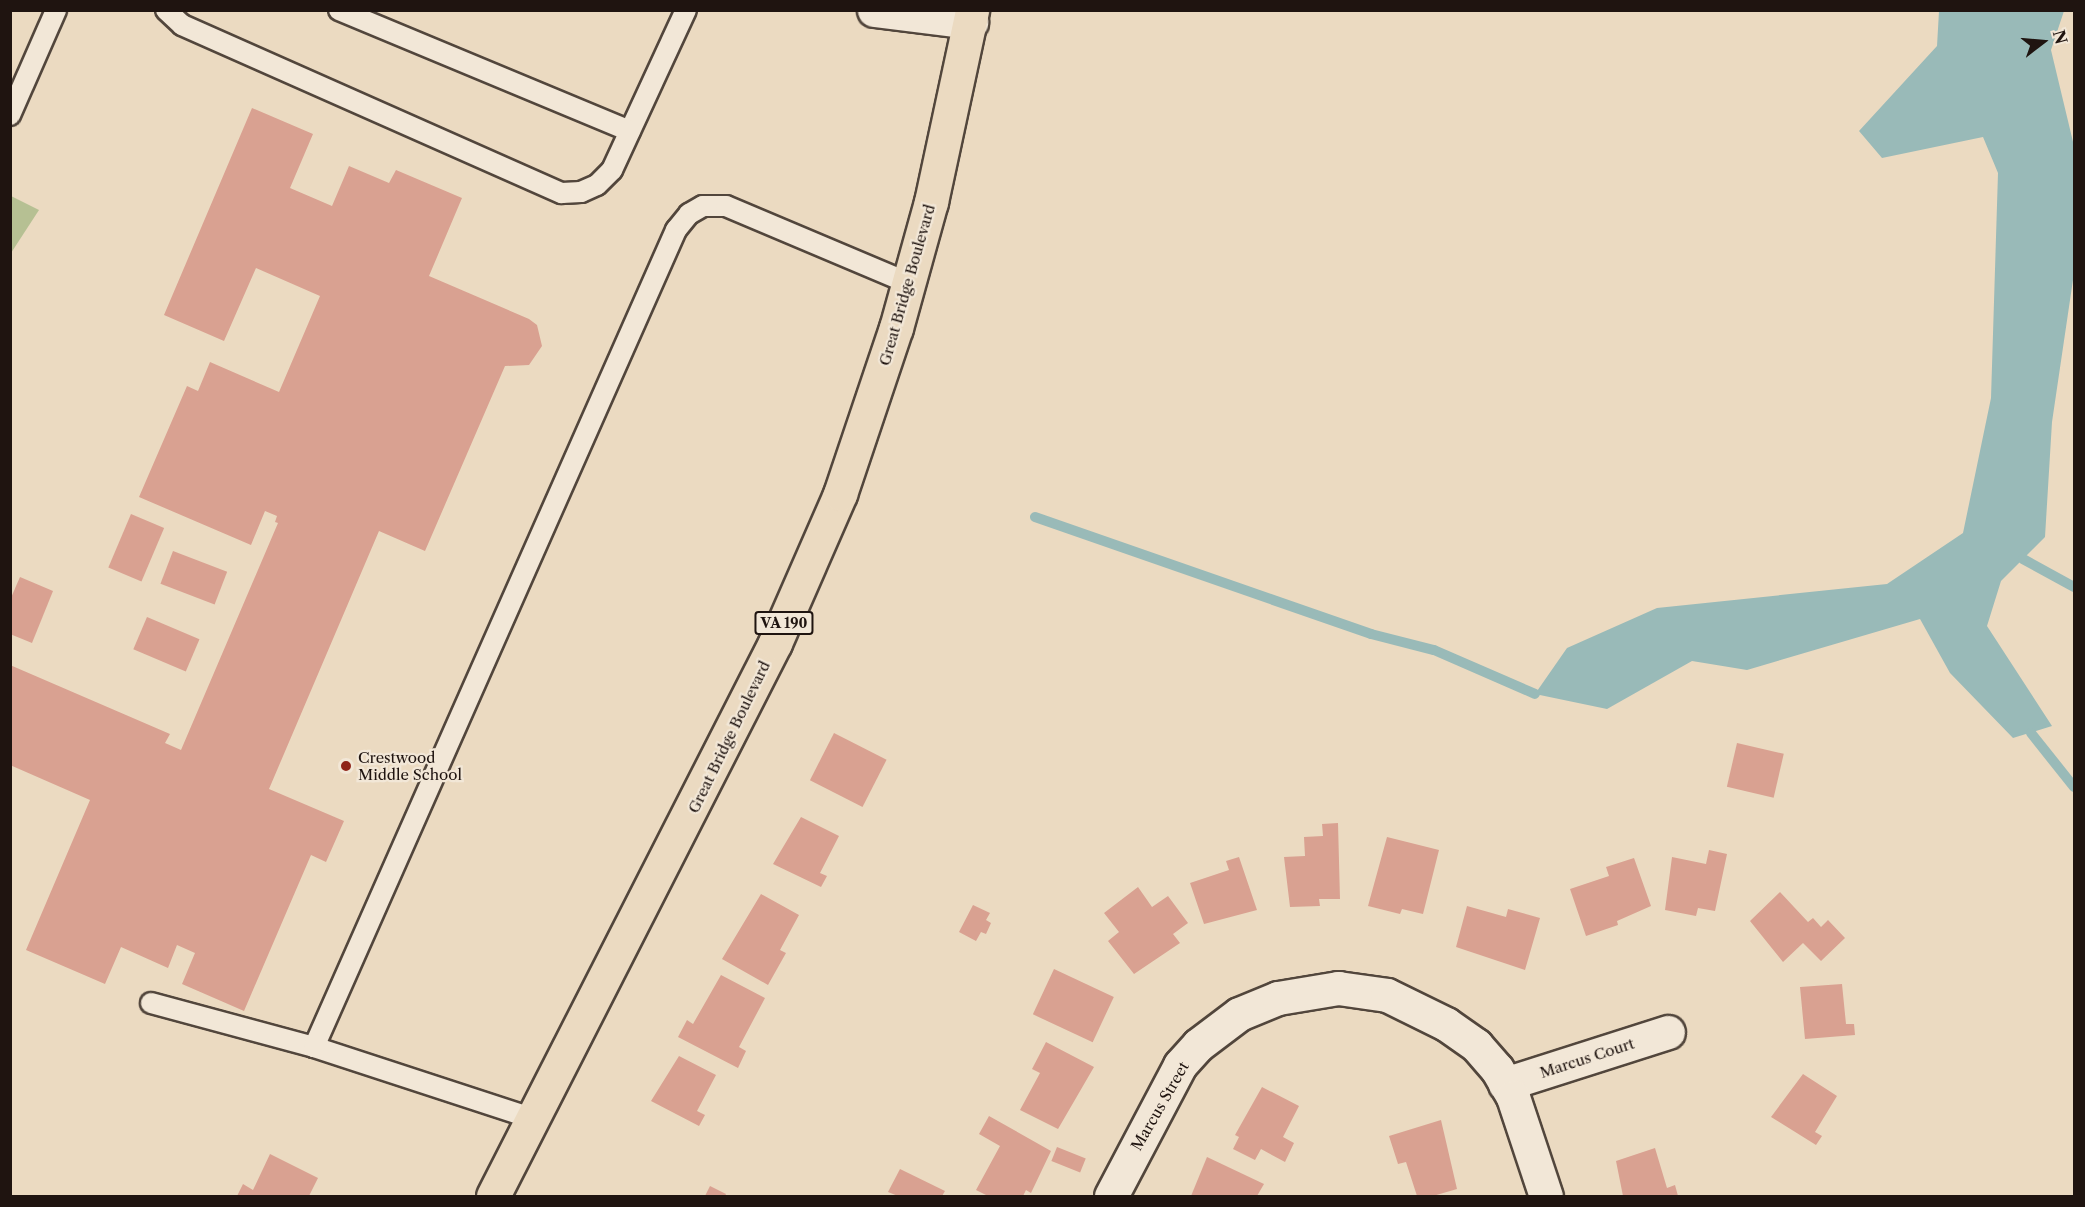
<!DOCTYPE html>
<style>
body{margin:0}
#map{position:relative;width:2085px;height:1207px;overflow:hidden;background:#ebdac1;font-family:"Libre Caslon Text",serif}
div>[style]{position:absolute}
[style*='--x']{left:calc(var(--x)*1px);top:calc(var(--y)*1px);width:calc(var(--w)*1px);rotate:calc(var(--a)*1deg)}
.green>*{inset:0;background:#b6c093}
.water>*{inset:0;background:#99bab8}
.stream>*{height:10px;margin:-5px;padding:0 5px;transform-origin:5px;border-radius:5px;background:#99bab8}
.building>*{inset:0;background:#d9a191;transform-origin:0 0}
.roads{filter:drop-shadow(2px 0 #52463c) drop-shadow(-2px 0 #52463c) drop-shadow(0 2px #52463c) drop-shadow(0 -2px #52463c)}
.lane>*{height:20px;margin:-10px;padding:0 10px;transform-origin:10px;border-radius:10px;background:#f2e7d7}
.street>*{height:33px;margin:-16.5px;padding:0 16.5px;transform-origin:16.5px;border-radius:16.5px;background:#f2e7d7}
.primary>*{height:33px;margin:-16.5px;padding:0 16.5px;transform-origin:16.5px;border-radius:16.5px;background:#ebdac1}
.dots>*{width:16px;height:16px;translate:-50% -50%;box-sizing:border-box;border:3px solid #f2e7d7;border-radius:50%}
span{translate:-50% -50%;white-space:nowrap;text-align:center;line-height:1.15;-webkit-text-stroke:4.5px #f2e7d7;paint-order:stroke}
.shield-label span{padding:2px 4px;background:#f2e7d7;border:2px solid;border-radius:4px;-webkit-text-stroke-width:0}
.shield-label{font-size:14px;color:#1f1410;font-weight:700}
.street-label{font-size:15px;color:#1f1410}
.poi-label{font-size:15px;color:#1f1410}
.left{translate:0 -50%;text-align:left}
.frame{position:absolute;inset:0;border:12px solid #1f1410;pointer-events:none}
.north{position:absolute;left:2013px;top:12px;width:60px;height:60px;-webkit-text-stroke:4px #f2e7d7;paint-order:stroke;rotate:74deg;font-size:16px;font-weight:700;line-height:24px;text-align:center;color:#1f1410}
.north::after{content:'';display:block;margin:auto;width:21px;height:27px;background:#1f1410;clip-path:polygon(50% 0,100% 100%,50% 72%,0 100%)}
</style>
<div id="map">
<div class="green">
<div style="clip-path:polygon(11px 196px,39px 210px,11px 253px)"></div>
</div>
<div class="water">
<div style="clip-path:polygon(1939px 11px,2064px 11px,2051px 50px,2074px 146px,2074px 273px,2052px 422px,2045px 537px,2001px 581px,1987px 626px,2052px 726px,2013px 738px,1950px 673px,1920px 619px,1747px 670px,1692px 661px,1607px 709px,1535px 694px,1567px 648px,1657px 608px,1887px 584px,1963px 533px,1991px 398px,1998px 173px,1983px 137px,1882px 158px,1859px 131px,1937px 46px)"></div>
</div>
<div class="stream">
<div style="--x:1035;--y:517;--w:356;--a:19.2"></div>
<div style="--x:1371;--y:634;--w:65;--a:14.3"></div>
<div style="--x:1434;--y:650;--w:110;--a:23.5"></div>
<div style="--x:2023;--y:559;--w:58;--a:28.8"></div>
<div style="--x:2031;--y:733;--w:69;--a:51.5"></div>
</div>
<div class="building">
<div style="clip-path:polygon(252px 108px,313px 134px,290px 188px,332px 206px,349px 166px,389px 183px,396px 170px,462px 198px,429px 276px,529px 319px,537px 325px,542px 346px,529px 365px,505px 366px,425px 551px,379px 531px,269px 789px,344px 821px,326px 862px,311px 855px,244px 1011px,182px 984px,195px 953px,177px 945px,168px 968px,121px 947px,105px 984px,26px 950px,90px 800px,10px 765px,10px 665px,170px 734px,165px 743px,181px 750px,278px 523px,275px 522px,277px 516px,265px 511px,251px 545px,139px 497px,187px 386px,198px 391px,210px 362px,279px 392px,320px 296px,256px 268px,224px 341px,164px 315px)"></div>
<div style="left:131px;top:514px;width:36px;height:58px;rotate:23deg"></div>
<div style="left:173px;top:551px;width:58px;height:35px;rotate:21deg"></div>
<div style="clip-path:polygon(20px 577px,53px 591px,32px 643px,10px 634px,10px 600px)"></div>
<div style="left:147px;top:617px;width:57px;height:35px;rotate:23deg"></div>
<div style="left:834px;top:733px;width:59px;height:53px;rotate:27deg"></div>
<div style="left:1737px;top:743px;width:48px;height:45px;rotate:13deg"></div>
<div style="clip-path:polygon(801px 817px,839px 836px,820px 873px,827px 876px,821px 887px,773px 864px)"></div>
<div style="clip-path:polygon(1338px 823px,1340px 899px,1319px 899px,1320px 906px,1290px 907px,1284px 857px,1305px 856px,1304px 837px,1323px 836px,1322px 824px)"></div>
<div style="clip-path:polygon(1387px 837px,1439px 850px,1423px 914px,1402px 909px,1400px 914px,1368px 906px)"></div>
<div style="clip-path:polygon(1709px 850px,1727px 854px,1715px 911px,1698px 908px,1696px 916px,1665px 910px,1672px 857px,1706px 864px)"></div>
<div style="clip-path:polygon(1239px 857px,1257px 910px,1204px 924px,1190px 883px,1229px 870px,1226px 861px)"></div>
<div style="clip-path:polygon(1634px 858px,1651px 906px,1617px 921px,1618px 925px,1586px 936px,1570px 889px,1609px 876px,1606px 867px)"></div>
<div style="clip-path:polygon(1138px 887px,1152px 907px,1168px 896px,1188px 923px,1173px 934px,1180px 943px,1134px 974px,1108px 941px,1119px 932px,1104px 913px)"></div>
<div style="clip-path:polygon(1780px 892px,1808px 922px,1813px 918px,1821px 927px,1828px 920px,1845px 938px,1821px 961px,1803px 943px,1783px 962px,1750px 921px)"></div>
<div style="clip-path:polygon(761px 894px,799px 915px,780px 950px,786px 953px,768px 985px,722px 959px)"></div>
<div style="clip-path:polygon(973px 905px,990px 913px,986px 920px,991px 923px,986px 934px,981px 932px,976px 941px,959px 932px)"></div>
<div style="clip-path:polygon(1467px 906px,1506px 917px,1508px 909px,1540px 918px,1525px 970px,1456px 947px)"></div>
<div style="left:1054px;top:969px;width:66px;height:50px;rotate:25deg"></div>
<div style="clip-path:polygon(721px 975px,765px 998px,739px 1047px,746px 1051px,738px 1068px,678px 1037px,687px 1020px,693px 1024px)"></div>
<div style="clip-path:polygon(1842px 984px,1846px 1024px,1854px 1024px,1855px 1035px,1805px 1039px,1800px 987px)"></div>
<div style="clip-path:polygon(1046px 1042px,1094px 1067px,1058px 1129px,1020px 1110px,1040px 1073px,1032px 1069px)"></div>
<div style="clip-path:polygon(679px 1056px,716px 1075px,697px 1111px,705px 1115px,699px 1126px,651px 1101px)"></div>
<div style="clip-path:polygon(1803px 1074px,1837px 1096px,1815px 1132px,1822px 1136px,1816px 1145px,1771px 1117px)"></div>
<div style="clip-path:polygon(1262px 1087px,1299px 1106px,1283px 1137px,1294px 1143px,1285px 1162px,1261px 1149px,1255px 1160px,1233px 1149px,1239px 1137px,1235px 1135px)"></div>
<div style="clip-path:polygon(989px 1116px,1051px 1151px,1031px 1193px,1026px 1190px,1023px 1196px,988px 1196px,976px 1190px,1000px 1146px,979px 1134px)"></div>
<div style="clip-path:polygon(1441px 1120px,1457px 1189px,1433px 1196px,1417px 1196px,1406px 1162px,1398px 1164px,1389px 1136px)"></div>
<div style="left:1057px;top:1147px;width:31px;height:15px;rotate:22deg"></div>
<div style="clip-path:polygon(1655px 1148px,1667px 1188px,1675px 1185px,1678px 1196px,1623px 1196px,1616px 1161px)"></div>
<div style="clip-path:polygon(270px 1154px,318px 1178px,309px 1196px,237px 1196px,243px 1184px,253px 1190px)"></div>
<div style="clip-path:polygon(1207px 1157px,1264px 1184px,1257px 1196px,1191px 1196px)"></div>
<div style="clip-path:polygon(900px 1169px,945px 1191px,942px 1196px,898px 1196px,888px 1192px)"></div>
<div style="clip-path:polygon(710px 1186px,726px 1194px,725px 1196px,705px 1196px)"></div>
</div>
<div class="roads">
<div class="lane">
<div style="--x:166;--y:10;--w:22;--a:43"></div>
<div style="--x:182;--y:25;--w:415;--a:23.9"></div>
<div style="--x:562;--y:193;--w:19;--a:-3"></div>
<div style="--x:581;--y:192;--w:17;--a:-24"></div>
<div style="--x:597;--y:185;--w:21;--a:-45"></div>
<div style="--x:612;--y:170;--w:176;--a:-65.2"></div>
<div style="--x:339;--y:10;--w:315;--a:22.6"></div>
<div style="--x:10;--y:115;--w:115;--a:-66.3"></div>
<div style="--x:151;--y:1003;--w:169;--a:15.1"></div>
<div style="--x:314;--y:1047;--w:231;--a:18.1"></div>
<div style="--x:314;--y:1047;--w:894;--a:-66.1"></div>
<div style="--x:676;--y:230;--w:21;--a:-51"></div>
<div style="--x:689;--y:214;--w:16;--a:-30"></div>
<div style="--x:703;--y:206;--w:23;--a:0"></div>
<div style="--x:726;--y:206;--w:198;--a:22.9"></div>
</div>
<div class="street">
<div style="--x:874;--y:10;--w:98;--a:7.1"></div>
<div style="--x:1505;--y:1084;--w:171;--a:-17.7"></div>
<div style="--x:1111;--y:1196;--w:148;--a:-62.2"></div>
<div style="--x:1180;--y:1065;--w:27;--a:-48"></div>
<div style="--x:1198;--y:1045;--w:51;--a:-37.1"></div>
<div style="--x:1239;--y:1014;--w:42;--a:-22.3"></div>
<div style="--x:1278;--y:998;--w:61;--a:-9.5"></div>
<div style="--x:1338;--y:988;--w:49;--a:8.1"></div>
<div style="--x:1387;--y:995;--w:66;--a:26.2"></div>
<div style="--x:1446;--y:1024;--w:37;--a:35"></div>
<div style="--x:1476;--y:1045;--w:32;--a:49"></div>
<div style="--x:1497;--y:1069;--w:32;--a:60"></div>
<div style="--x:1513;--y:1097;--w:104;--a:71.6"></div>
</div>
<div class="primary">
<div style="--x:493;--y:1196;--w:621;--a:-62.98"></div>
<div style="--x:775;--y:643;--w:163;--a:-66.4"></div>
<div style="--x:840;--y:494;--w:175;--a:-71.4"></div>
<div style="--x:896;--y:328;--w:131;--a:-74.5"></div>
<div style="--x:931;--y:202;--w:196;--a:-77.9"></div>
</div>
</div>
<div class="dots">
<div style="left:346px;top:766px;background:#8f2418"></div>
</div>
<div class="shield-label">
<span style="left:784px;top:623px">VA 190</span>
</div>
<div class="street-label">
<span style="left:907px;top:285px;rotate:-74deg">Great Bridge Boulevard</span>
<span style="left:729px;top:737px;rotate:-64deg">Great Bridge Boulevard</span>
<span style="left:1587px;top:1058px;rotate:-18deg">Marcus Court</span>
<span style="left:1160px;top:1106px;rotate:-60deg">Marcus Street</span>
</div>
<div class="poi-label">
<span class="left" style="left:358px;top:766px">Crestwood<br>Middle School</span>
</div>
<div class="frame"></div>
<div class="north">N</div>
</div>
